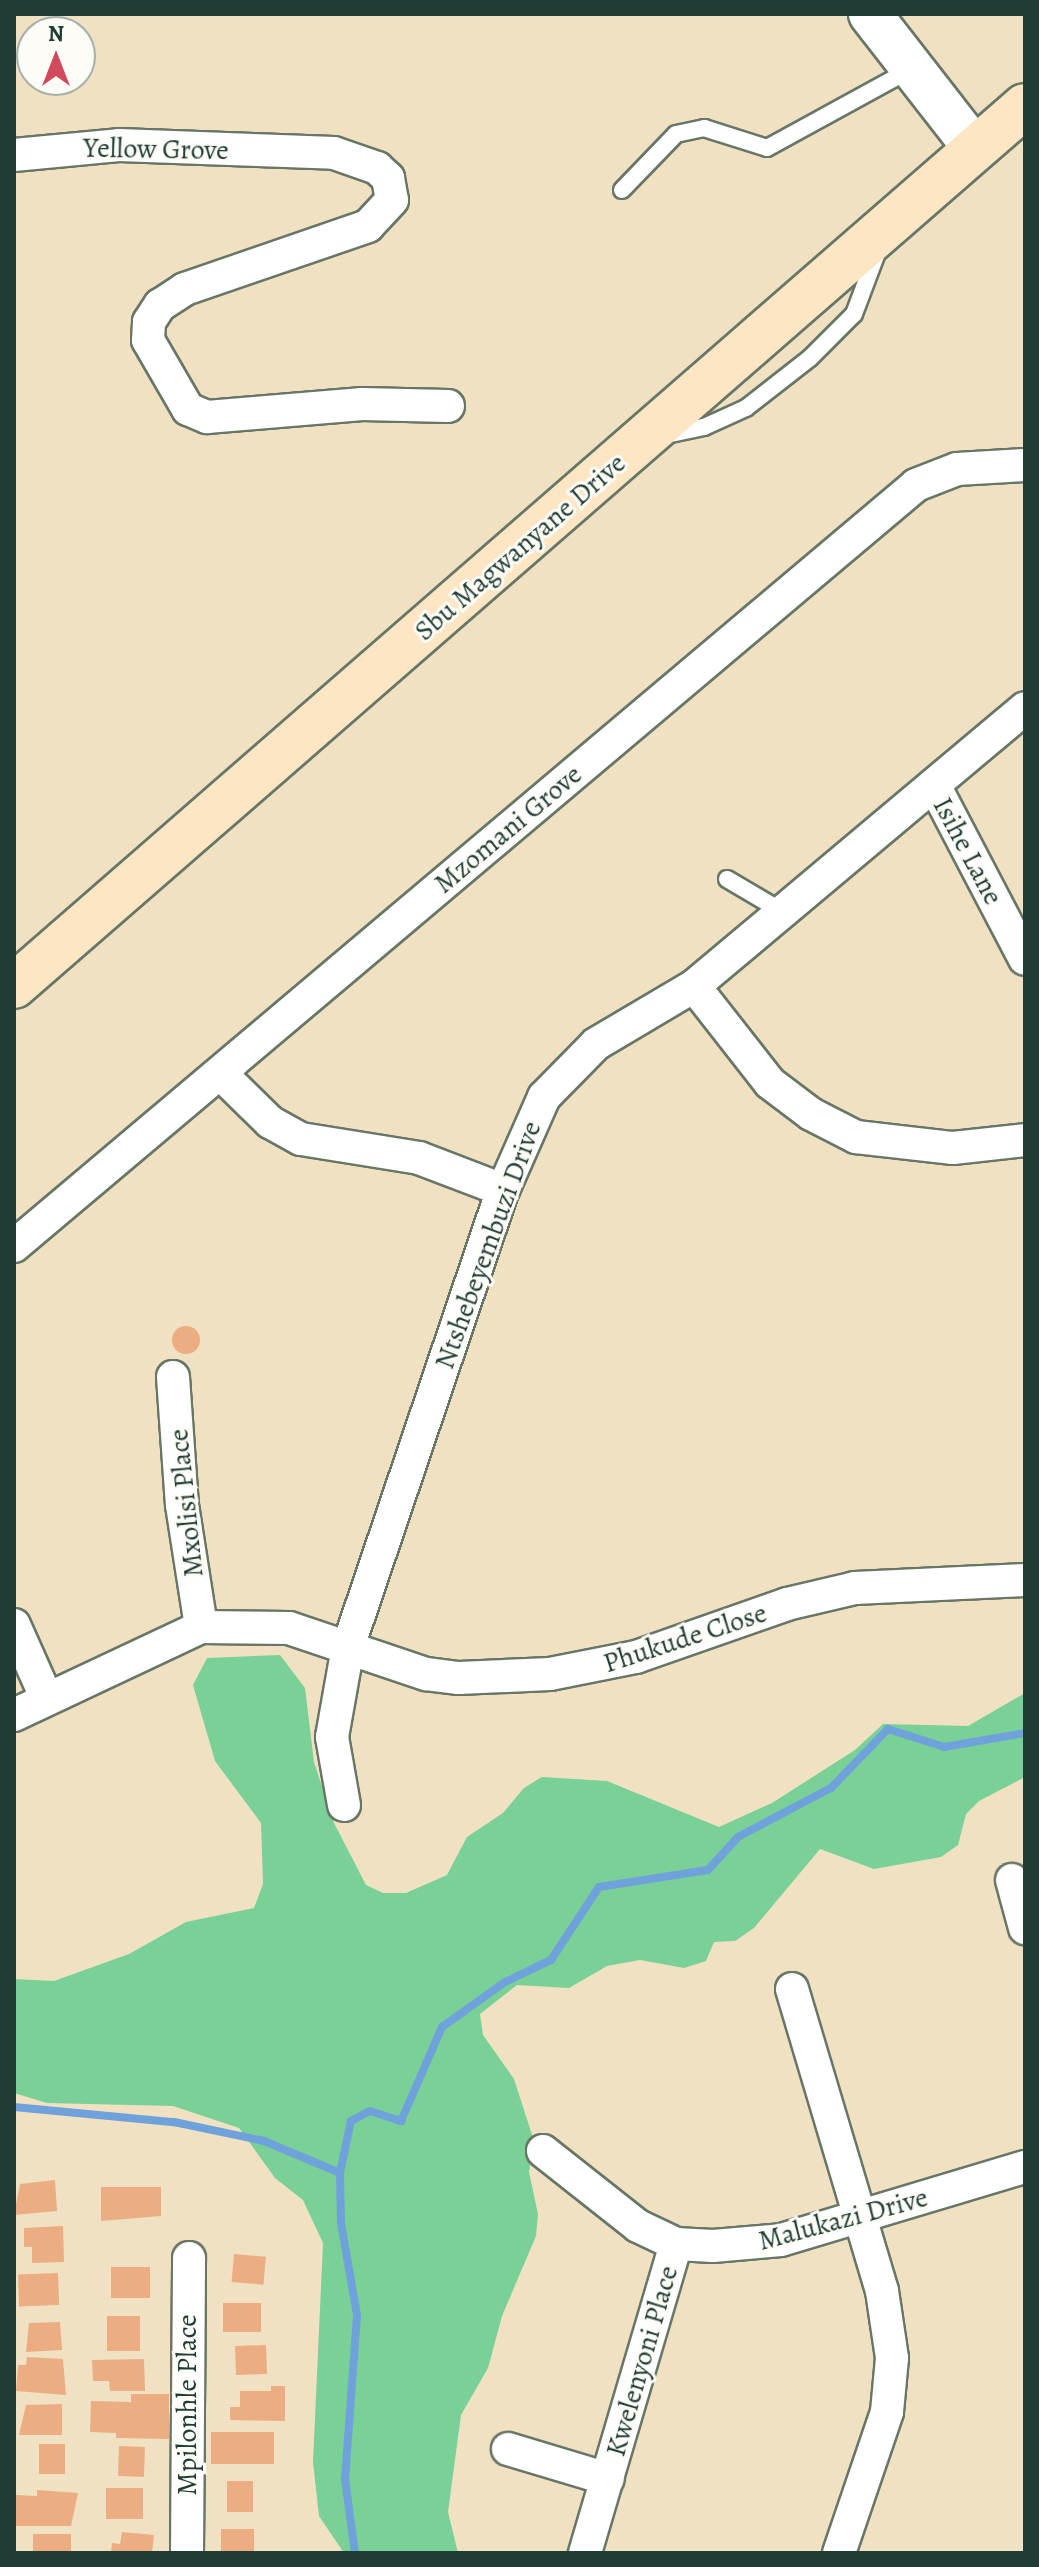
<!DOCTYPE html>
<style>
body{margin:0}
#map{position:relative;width:1039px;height:2567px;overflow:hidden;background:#f0e1c3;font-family:Alegreya,serif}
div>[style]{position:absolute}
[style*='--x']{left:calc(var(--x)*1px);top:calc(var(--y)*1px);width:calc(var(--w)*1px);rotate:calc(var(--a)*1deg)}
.green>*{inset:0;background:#79d197}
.stream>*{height:8px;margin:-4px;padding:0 4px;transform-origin:4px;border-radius:4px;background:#6fa2db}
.building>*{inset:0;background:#ecad83;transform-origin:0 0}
.round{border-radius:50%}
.roads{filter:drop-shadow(2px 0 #687666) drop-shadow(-2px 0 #687666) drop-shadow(0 2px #687666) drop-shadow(0 -2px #687666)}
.service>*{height:16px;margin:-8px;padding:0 8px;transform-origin:8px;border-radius:8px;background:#fff}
.minor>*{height:32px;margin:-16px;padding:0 16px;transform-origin:16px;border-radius:16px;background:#fff}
.tertiary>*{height:42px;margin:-21px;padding:0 21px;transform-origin:21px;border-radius:21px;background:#fff}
.secondary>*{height:44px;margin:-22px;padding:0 22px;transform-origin:22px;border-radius:22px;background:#fce6c4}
span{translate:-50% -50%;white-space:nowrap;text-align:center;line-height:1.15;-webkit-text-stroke:6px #fdfcf7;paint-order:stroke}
.street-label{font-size:28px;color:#1f3d34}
.frame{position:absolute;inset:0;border:16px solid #1f3d34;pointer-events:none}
.north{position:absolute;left:16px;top:16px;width:80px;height:80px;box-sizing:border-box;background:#fdfcf7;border:2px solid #a4b0a9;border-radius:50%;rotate:0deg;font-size:22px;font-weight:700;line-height:32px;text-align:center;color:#1f3d34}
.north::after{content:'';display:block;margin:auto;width:28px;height:36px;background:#d1495b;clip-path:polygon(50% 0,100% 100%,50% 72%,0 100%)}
</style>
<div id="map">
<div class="green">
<div style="clip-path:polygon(280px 1655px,305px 1688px,314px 1762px,334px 1823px,366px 1885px,383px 1893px,406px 1893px,447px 1875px,467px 1837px,503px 1813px,524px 1788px,542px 1777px,607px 1781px,719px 1827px,772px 1803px,855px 1750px,883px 1724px,968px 1726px,1025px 1693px,1025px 1777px,979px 1801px,966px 1814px,958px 1845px,941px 1857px,874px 1869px,820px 1849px,754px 1928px,735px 1941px,714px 1942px,706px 1961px,684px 1968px,640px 1960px,607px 1966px,569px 1988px,517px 1985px,480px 2014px,483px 2035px,514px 2079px,534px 2141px,529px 2172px,538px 2214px,536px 2236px,502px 2316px,488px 2368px,461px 2415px,448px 2512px,458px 2553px,344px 2553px,319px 2516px,313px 2462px,323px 2243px,303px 2200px,275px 2178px,239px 2128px,173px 2106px,47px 2103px,14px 2093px,14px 1979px,54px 1981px,129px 1954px,186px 1922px,254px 1908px,263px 1884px,261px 1823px,215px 1761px,193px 1685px,207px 1658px)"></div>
</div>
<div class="stream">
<div style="--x:14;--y:2107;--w:161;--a:5.4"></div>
<div style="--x:174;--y:2122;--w:92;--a:11.9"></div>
<div style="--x:264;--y:2141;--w:82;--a:22.8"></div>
<div style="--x:355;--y:2553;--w:75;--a:-97.7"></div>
<div style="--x:345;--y:2479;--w:164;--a:-85.8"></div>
<div style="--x:357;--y:2315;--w:93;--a:-99.9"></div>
<div style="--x:341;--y:2223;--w:50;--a:-91.1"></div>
<div style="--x:340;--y:2173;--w:53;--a:-78.1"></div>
<div style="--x:351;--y:2121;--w:21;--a:-28"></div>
<div style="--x:370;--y:2111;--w:33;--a:18"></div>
<div style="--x:401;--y:2121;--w:103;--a:-66.4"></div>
<div style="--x:442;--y:2027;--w:77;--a:-35.5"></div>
<div style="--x:505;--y:1982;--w:51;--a:-25.6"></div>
<div style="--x:551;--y:1960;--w:87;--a:-56.7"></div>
<div style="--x:599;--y:1887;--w:110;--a:-8.9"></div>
<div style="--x:708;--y:1870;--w:45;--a:-47.7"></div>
<div style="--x:738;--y:1837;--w:105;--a:-27.8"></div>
<div style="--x:831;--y:1788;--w:82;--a:-46"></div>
<div style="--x:888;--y:1729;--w:59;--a:17.8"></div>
<div style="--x:944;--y:1747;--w:82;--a:-9.8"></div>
</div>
<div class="building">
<div class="round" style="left:172px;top:1326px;width:28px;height:28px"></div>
<div style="clip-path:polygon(55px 2180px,57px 2211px,14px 2215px,20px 2184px)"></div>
<div style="clip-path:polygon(101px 2187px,161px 2187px,161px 2216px,101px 2221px)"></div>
<div style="clip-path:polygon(63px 2226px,64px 2262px,32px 2263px,32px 2247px,24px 2247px,24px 2228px)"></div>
<div style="left:234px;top:2254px;width:32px;height:28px;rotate:5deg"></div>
<div style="left:111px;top:2267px;width:39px;height:31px"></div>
<div style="left:58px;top:2273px;width:32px;height:40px;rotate:88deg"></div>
<div style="left:261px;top:2303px;width:29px;height:38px;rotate:90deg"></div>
<div style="left:107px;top:2316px;width:33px;height:35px"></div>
<div style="clip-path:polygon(60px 2322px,62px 2350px,26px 2352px,29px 2323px)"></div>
<div style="left:266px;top:2345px;width:29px;height:31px;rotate:88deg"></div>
<div style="clip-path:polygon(27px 2357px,63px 2359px,66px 2395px,16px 2391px,18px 2365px,26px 2365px)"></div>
<div style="clip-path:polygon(144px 2359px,145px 2391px,110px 2391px,109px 2381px,93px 2381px,92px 2360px)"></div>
<div style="clip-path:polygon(271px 2386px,285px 2386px,285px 2421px,230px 2420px,230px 2407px,240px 2407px,240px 2391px,271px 2391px)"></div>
<div style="clip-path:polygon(131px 2394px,169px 2394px,169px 2439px,116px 2438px,116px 2433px,90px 2432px,91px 2401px,131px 2402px)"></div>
<div style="clip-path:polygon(62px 2404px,62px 2435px,19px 2435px,26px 2405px)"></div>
<div style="left:211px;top:2432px;width:63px;height:32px"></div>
<div style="left:39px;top:2444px;width:26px;height:30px"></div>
<div style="left:119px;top:2446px;width:26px;height:30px;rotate:2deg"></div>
<div style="left:227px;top:2481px;width:26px;height:31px"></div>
<div style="left:106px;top:2488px;width:37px;height:31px"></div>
<div style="clip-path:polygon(37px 2490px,78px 2493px,71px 2526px,14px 2526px,16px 2495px,37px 2496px)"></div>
<div style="left:221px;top:2529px;width:33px;height:24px"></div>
<div style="clip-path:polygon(122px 2532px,154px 2535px,152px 2553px,111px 2553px,112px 2543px,120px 2544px)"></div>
<div style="left:71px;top:2534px;width:19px;height:38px;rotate:90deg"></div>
</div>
<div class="roads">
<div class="service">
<div style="--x:622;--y:190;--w:78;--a:-46"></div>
<div style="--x:676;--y:134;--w:29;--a:-12"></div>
<div style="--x:704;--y:128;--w:66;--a:17.6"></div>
<div style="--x:767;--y:148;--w:164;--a:-28.7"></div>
<div style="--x:666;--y:435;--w:39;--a:-12"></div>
<div style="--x:704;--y:427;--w:46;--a:-24.3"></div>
<div style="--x:746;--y:408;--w:81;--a:-38"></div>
<div style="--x:810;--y:358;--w:62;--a:-45"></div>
<div style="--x:854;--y:314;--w:68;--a:-69.4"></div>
<div style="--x:727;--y:879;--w:65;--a:30.5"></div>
</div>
<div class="minor">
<div style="--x:14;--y:155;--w:105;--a:-5.4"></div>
<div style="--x:119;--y:145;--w:215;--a:2.1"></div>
<div style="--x:334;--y:153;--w:46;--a:19.2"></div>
<div style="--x:377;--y:168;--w:15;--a:42"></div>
<div style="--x:388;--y:178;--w:22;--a:80"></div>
<div style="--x:392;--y:200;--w:35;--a:133"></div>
<div style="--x:368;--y:226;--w:194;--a:161"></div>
<div style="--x:185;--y:289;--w:30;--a:147"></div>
<div style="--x:160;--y:305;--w:20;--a:123"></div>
<div style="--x:149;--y:322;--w:18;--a:93"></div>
<div style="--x:148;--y:340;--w:80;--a:59.9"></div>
<div style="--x:188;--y:409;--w:21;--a:23"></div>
<div style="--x:207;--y:417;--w:156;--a:-4.8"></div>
<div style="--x:362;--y:404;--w:86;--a:1.3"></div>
<div style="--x:934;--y:785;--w:196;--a:62.4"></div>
<div style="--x:694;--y:986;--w:123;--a:51.9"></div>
<div style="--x:770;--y:1083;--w:51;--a:37.1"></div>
<div style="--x:811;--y:1114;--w:51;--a:27.1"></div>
<div style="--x:856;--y:1137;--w:98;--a:6.5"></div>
<div style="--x:953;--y:1148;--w:72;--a:-6.3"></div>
<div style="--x:220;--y:1073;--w:70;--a:44.4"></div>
<div style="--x:270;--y:1122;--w:35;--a:29"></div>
<div style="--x:301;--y:1139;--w:120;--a:9.1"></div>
<div style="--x:419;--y:1158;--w:90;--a:20.9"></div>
<div style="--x:14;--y:1246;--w:1180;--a:-40.15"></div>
<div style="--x:916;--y:485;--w:44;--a:-21.3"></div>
<div style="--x:957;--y:469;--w:68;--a:-3.4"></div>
<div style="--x:173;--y:1377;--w:128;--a:86"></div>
<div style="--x:182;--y:1505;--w:123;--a:81.1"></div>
<div style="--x:14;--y:1625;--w:81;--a:66"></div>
<div style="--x:14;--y:1715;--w:207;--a:-25.2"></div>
<div style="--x:201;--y:1627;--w:88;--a:0.7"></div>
<div style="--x:289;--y:1628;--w:145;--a:18.6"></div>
<div style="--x:426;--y:1674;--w:33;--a:7"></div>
<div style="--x:459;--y:1678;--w:91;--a:-2.5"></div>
<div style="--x:550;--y:1674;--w:88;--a:-11.2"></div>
<div style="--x:636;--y:1657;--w:160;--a:-19.3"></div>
<div style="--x:787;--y:1604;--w:70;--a:-13.2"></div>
<div style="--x:855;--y:1588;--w:170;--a:-2.7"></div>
<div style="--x:344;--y:1805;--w:69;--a:-100"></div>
<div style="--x:332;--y:1737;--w:91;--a:-79.9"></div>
<div style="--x:348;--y:1647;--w:483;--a:-71.3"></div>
<div style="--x:503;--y:1190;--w:102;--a:-66.2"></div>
<div style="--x:544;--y:1097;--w:74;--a:-45.5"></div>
<div style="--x:596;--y:1044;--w:114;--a:-30.6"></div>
<div style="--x:694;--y:986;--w:432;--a:-40"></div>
<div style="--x:1012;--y:1880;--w:50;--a:74.8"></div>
<div style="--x:792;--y:1989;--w:315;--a:73.4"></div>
<div style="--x:882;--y:2291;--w:68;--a:81.5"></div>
<div style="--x:892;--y:2358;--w:54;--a:95.3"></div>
<div style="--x:887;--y:2412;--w:149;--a:108.8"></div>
<div style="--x:543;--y:2151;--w:121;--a:38.3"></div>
<div style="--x:638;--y:2226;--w:42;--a:25.3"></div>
<div style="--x:676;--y:2244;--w:37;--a:3"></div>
<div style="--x:713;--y:2246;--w:68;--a:-5"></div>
<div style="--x:781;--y:2240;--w:255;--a:-16.7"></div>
<div style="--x:508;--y:2449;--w:104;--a:16.7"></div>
<div style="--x:187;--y:2553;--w:295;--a:-89.6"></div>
<div style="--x:585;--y:2553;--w:322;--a:-73.6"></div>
</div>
<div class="tertiary">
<div style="--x:870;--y:14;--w:171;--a:52.1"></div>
</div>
<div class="secondary">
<div style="--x:14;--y:986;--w:1340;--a:-41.04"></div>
</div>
</div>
<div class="street-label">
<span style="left:156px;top:149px;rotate:1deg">Yellow Grove</span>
<span style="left:520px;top:547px;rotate:-41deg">Sbu Magwanyane Drive</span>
<span style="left:508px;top:829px;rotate:-40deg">Mzomani Grove</span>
<span style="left:968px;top:851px;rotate:62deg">Isihe Lane</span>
<span style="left:488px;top:1245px;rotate:-70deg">Ntshebeyembuzi Drive</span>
<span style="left:186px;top:1503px;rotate:-96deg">Mxolisi Place</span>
<span style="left:685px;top:1638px;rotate:-18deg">Phukude Close</span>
<span style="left:843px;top:2219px;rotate:-15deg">Malukazi Drive</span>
<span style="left:642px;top:2361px;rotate:-74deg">Kwelenyoni Place</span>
<span style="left:187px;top:2405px;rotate:-90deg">Mpilonhle Place</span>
</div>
<div class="frame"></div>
<div class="north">N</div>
</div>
